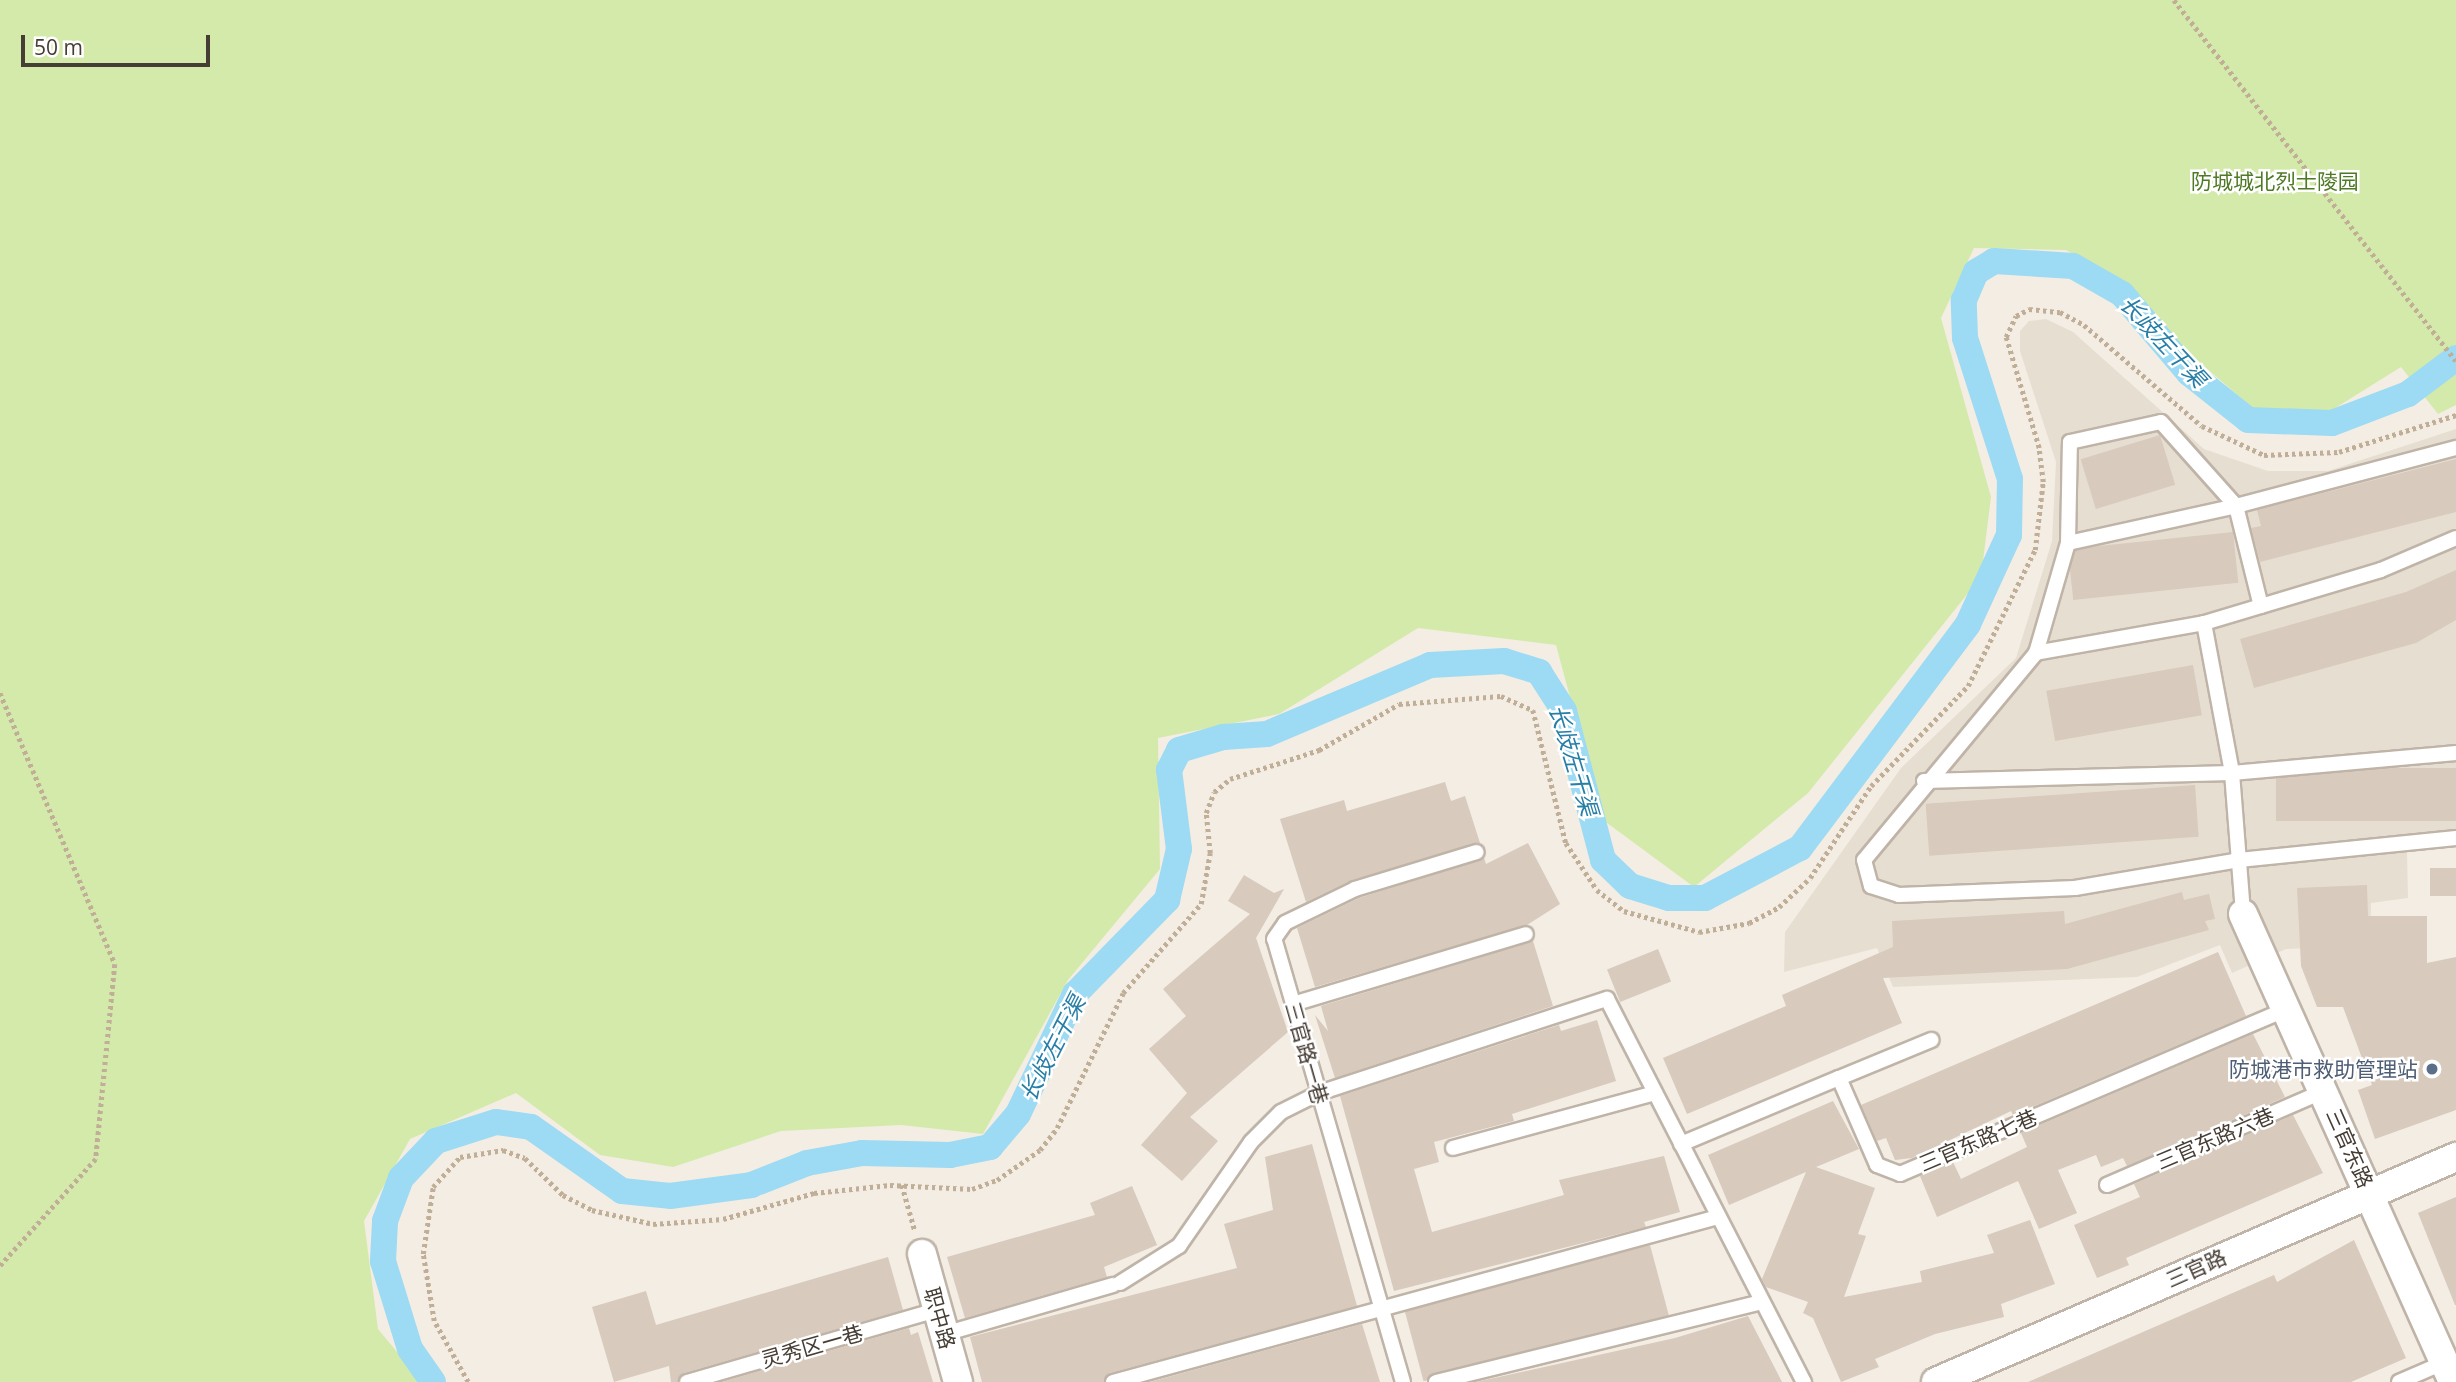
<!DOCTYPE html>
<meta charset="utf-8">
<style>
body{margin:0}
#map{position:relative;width:2456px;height:1382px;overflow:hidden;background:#f3ede4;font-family:"Open Sans","Noto Sans SC",sans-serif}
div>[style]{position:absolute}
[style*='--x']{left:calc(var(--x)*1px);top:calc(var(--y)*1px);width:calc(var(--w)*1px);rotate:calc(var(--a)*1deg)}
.residential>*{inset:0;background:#e7ded2}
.green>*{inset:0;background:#d4eaab}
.canal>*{height:26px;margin:-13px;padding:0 13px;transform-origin:13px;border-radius:13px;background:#9ddaf3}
.building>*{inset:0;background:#d8cabc;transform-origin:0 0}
.path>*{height:4.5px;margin-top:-2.25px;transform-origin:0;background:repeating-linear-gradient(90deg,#c1ae97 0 3.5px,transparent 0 7px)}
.roads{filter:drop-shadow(2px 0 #bfb4a7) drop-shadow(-2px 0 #bfb4a7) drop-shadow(0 2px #bfb4a7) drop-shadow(0 -2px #bfb4a7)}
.service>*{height:14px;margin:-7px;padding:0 7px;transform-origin:7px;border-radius:7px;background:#fff}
.minor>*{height:28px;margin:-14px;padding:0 14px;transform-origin:14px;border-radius:14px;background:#fff}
.dots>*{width:19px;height:19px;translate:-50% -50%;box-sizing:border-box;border:4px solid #fff;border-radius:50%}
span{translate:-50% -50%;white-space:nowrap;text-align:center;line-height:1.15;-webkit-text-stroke:5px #fff;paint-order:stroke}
.park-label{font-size:21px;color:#4e7a25}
.street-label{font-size:21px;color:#463d34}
.service-label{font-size:21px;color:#4e5e75}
.right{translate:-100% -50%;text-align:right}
.water-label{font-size:23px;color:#277ea6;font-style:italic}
.scale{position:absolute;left:21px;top:35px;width:189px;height:32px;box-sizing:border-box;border:4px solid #463d34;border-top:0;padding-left:9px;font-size:21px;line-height:24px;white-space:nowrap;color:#463d34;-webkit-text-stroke:5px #fff;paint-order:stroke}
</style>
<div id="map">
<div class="residential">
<div style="clip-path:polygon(2046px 319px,2073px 332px,2204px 449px,2268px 471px,2328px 471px,2456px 429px,2456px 847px,2407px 852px,2408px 898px,2371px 903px,2370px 946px,2286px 949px,2232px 973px,2220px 945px,2137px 977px,1893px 987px,1877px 948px,1784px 972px,1785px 932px,1901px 768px,2016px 658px,2052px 541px,2056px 462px,2020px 351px,2020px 331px,2029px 321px)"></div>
</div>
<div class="green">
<div style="clip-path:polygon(0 0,2456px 0,2456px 405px,2438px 414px,2401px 367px,2324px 415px,2254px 409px,2164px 332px,2129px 287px,2066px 250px,1974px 248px,1941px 318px,1991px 497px,1981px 577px,1808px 793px,1694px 887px,1603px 820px,1556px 645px,1418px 628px,1279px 714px,1158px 738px,1160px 869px,1068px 980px,983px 1134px,901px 1125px,781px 1131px,673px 1167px,600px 1155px,516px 1093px,410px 1139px,364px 1221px,378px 1329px,422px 1382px,0 1382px)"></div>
</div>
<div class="canal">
<div style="--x:433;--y:1382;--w:40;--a:-124.9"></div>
<div style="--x:410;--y:1349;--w:92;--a:-107.1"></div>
<div style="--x:383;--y:1261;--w:40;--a:-87.1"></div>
<div style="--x:385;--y:1221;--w:46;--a:-69.6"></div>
<div style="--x:401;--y:1178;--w:51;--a:-46.6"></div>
<div style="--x:436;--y:1141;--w:63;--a:-17.6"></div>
<div style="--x:496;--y:1122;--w:35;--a:8"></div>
<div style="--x:531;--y:1127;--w:111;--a:35.1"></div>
<div style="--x:622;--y:1191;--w:48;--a:5.9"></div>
<div style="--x:670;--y:1196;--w:82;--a:-7.7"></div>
<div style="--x:751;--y:1185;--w:60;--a:-21.4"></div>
<div style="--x:807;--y:1163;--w:56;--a:-10.3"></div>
<div style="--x:862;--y:1153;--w:88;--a:1.3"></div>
<div style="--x:950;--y:1155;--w:41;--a:-11.3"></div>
<div style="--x:990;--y:1147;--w:43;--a:-49.7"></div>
<div style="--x:1018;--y:1114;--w:133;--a:-64.6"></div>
<div style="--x:1075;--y:994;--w:132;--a:-45.6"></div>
<div style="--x:1167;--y:900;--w:52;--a:-76.8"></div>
<div style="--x:1179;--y:849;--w:80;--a:-97.2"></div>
<div style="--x:1169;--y:770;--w:22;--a:-63"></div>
<div style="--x:1179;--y:750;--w:46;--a:-16.5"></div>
<div style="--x:1223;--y:737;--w:44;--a:-3.9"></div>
<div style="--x:1267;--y:734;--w:177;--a:-22.9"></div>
<div style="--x:1430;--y:665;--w:74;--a:-3.1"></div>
<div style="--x:1504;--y:661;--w:37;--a:17"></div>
<div style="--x:1539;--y:672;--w:46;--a:57.3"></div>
<div style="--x:1564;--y:711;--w:154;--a:75.3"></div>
<div style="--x:1603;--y:860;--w:37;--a:44"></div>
<div style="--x:1630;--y:886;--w:41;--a:17.1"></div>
<div style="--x:1669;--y:898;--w:36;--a:0"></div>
<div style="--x:1705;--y:898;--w:107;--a:-27.8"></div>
<div style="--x:1800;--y:848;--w:280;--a:-53.1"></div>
<div style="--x:1968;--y:624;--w:98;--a:-65.3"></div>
<div style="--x:2009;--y:535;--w:56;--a:-89"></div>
<div style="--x:2010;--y:479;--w:148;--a:-107.7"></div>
<div style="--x:1965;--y:338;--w:38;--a:-92"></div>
<div style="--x:1964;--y:300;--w:30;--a:-67"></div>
<div style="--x:1976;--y:272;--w:21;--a:-31"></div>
<div style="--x:1994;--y:261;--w:79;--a:3.6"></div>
<div style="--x:2073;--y:266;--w:56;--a:29.7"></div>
<div style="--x:2122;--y:294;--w:104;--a:49.7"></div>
<div style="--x:2189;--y:373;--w:75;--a:38.5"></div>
<div style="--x:2248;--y:420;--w:84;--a:2"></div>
<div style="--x:2332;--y:423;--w:81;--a:-20.9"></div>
<div style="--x:2408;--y:394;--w:60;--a:-36.9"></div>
</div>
<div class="building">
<div style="left:2160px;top:435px;width:52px;height:83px;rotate:73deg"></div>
<div style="clip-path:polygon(2456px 459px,2456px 512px,2260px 562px,2251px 528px,2261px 526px,2257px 510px)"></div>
<div style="left:2233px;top:532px;width:51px;height:166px;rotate:84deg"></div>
<div style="clip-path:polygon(2456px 570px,2456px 620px,2416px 643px,2254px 688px,2240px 639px,2406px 592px)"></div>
<div style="left:2193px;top:665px;width:51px;height:149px;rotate:80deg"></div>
<div style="left:2456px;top:768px;width:53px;height:180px;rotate:90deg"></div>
<div style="clip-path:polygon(1445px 782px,1451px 801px,1465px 796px,1480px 843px,1352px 880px,1306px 902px,1280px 819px,1344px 800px,1347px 811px)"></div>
<div style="left:2195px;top:785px;width:52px;height:270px;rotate:86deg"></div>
<div style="clip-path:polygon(1528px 843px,1560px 904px,1527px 925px,1315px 987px,1297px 928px,1359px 898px,1484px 858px,1486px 864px)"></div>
<div style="left:2430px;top:868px;width:26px;height:28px"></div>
<div style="clip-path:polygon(1244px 875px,1274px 893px,1284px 889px,1256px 938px,1288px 1032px,1190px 1117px,1218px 1141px,1182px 1181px,1141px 1145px,1187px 1093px,1149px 1049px,1186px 1016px,1163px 989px,1250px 914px,1228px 901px)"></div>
<div style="clip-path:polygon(2367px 885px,2368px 916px,2427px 916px,2427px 963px,2456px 957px,2456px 1110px,2375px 1139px,2358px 1090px,2372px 1085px,2343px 1007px,2317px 1007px,2301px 966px,2297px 888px)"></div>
<div style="clip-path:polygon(2182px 892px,2184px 900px,2209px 894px,2215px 919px,2205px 921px,2209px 930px,2067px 969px,1883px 978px,1902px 1023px,1687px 1114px,1663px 1058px,1786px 1006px,1782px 995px,1893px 947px,1892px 921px,2064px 911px,2065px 924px)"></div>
<div style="clip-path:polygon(1533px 941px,1553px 1006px,1335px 1078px,1315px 1015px,1328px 1031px,1321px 1006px)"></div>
<div style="left:1658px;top:949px;width:35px;height:55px;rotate:68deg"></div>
<div style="clip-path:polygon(2218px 952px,2246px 1016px,2013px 1115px,2011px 1111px,1912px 1158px,1895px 1160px,1886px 1138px,1877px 1141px,1861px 1105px)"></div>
<div style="clip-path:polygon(1597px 1020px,1616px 1081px,1512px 1114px,1514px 1121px,1434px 1142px,1439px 1162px,1414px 1169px,1432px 1232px,1564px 1195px,1559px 1180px,1664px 1156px,1680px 1212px,1644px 1222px,1646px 1227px,1394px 1291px,1340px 1096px,1559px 1025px,1561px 1031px)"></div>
<div style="clip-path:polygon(2253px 1034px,2285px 1097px,2127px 1166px,2123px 1158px,2101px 1167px,2096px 1155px,2058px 1170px,2077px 1213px,2039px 1229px,2018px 1181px,1937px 1217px,1920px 1176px,1953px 1162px,1961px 1179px,2027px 1147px,2021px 1133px)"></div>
<div style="clip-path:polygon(1833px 1101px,1859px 1149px,1816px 1167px,1875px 1188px,1858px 1234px,1866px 1236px,1844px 1297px,1922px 1282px,1920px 1271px,1994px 1253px,1987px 1235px,2030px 1220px,2055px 1284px,2001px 1304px,2004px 1317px,1935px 1334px,1875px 1359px,1879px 1367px,1841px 1382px,1813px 1318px,1803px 1313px,1808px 1302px,1766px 1287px,1762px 1279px,1806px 1172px,1729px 1205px,1708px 1155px)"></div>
<div style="clip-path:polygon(2293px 1115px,2323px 1173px,2126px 1258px,2129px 1265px,2097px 1278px,2074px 1225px,2140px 1197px,2134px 1184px)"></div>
<div style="clip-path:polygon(1312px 1144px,1357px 1306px,1110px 1373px,1104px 1382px,982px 1382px,970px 1337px,1237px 1268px,1224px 1224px,1273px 1210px,1265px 1157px)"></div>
<div style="clip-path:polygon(1132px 1186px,1157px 1245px,1104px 1267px,1107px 1277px,965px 1318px,947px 1257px,1095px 1215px,1090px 1203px)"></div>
<div style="clip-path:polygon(2456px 1197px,2456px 1305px,2455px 1305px,2418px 1213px)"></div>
<div style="clip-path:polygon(2354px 1240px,2406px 1358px,2351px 1382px,2028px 1382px,2274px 1275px,2277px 1282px)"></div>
<div style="left:1650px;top:1245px;width:73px;height:254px;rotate:75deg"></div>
<div style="clip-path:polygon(888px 1257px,903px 1310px,684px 1373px,678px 1382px,671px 1382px,669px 1366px,614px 1382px,592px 1307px,646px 1291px,656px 1325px)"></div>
<div style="clip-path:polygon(1748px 1316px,1782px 1382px,1476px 1382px,1675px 1338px)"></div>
<div style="clip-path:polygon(1362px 1324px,1380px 1382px,1150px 1382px)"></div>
<div style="clip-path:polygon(909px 1328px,911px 1335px,918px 1332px,933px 1382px,722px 1382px)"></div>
</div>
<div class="path">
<div style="--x:2174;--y:0;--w:458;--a:52"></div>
<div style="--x:0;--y:693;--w:294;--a:67"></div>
<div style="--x:115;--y:964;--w:196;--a:95.6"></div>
<div style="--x:96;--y:1159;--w:144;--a:131.9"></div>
<div style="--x:902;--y:1185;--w:48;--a:74.2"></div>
<div style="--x:468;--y:1382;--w:70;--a:-119.1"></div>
<div style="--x:434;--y:1321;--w:68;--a:-99.3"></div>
<div style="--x:423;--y:1254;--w:68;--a:-81.5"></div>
<div style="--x:433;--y:1187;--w:40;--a:-48"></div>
<div style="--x:460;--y:1157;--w:44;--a:-9.2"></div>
<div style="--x:503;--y:1150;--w:23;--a:20"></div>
<div style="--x:525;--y:1158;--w:53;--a:44.2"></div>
<div style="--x:563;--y:1195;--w:33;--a:27"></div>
<div style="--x:592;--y:1210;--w:63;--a:12.9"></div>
<div style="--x:653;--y:1224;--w:70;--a:-4.1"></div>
<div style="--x:723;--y:1219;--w:95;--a:-15.9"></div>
<div style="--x:814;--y:1193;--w:76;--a:-6"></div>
<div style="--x:890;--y:1185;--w:82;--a:2.8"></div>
<div style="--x:972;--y:1189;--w:27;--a:-20"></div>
<div style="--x:997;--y:1180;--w:52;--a:-34.9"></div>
<div style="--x:1040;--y:1150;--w:28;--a:-52"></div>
<div style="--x:1057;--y:1128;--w:150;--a:-63.9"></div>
<div style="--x:1123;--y:993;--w:118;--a:-48.8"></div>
<div style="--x:1201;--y:904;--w:52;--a:-80"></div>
<div style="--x:1210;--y:853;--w:40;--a:-95.7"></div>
<div style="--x:1206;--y:813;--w:22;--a:-69"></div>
<div style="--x:1214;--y:792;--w:21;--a:-39"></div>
<div style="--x:1230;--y:779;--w:94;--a:-18"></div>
<div style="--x:1319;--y:750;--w:92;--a:-29.9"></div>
<div style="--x:1399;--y:704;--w:102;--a:-4.5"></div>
<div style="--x:1501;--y:696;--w:35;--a:24"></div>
<div style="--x:1533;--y:710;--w:137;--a:76.1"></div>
<div style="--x:1566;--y:843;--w:56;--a:56.6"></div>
<div style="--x:1597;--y:890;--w:34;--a:38"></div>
<div style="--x:1624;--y:911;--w:78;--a:15.6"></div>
<div style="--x:1699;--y:932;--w:51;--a:-10.2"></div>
<div style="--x:1749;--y:923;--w:34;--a:-28"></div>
<div style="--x:1779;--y:907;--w:42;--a:-43.1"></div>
<div style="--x:1810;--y:878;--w:110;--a:-56.5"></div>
<div style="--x:1871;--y:786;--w:139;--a:-45.9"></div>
<div style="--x:1968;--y:686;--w:152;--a:-63.8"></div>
<div style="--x:2035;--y:550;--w:68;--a:-83.3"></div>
<div style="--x:2043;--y:482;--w:34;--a:-97"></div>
<div style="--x:2039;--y:448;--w:116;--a:-106.6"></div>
<div style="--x:2006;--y:337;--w:23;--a:-65"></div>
<div style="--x:2016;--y:316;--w:15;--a:-28"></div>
<div style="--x:2029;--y:309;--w:31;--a:6"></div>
<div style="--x:2060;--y:312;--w:27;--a:28"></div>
<div style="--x:2084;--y:325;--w:155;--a:40.6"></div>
<div style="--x:2202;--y:426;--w:68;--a:25.1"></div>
<div style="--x:2264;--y:455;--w:75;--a:-2.3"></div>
<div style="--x:2339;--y:452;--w:123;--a:-17.5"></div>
</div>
<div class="roads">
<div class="service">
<div style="--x:2456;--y:538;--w:82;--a:156.9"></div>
<div style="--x:2381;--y:570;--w:185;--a:163.3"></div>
<div style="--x:2204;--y:623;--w:171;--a:169.9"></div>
<div style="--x:2036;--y:653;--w:269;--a:129.7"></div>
<div style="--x:1864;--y:860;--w:27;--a:75"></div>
<div style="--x:1871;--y:886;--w:29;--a:18"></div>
<div style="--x:1899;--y:895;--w:176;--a:-2.3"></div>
<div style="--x:2075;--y:888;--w:166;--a:-9.7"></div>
<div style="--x:2239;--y:860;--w:218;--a:-5.8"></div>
<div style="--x:2068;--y:543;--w:101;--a:-88.9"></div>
<div style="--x:2070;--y:442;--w:93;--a:-12.4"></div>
<div style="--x:2161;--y:422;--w:113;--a:48.2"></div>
<div style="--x:2236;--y:506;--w:228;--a:-14.8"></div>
<div style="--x:2204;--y:623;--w:153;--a:79.4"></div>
<div style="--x:2232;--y:773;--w:141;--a:85.5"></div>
<div style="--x:2036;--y:653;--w:115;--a:-73.8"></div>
<div style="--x:2068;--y:543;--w:172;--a:-12.4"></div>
<div style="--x:2236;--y:506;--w:103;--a:76"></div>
<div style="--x:1924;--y:781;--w:308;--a:-1.5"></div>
<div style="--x:2232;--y:773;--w:225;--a:-5.1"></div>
<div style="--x:1293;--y:1004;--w:243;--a:-16.7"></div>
<div style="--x:1839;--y:1078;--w:100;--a:-22.4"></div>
<div style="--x:1681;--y:1144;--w:171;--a:-22.7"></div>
<div style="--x:1839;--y:1078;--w:95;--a:66.4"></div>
<div style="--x:1877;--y:1165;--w:25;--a:21"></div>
<div style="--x:1900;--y:1174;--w:420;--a:-23.1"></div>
<div style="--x:1453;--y:1148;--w:209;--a:-15.2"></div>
<div style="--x:2107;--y:1185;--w:236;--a:-23.4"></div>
<div style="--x:1120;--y:1283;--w:70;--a:-32.1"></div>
<div style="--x:1179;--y:1246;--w:126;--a:-55.3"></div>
<div style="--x:1251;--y:1142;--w:42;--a:-45"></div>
<div style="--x:1281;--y:1112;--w:42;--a:-26.6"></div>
<div style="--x:1319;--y:1093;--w:303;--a:-18.1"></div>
<div style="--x:1607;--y:999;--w:431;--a:62.8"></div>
<div style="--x:944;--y:1334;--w:176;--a:-16.2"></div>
<div style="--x:687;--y:1382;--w:260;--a:-16.1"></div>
<div style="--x:1113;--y:1382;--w:627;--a:-15.26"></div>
<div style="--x:1403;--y:1382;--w:461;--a:-106.2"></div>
<div style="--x:1274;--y:939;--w:19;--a:-55"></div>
<div style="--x:1285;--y:923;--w:78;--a:-25.9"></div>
<div style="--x:1355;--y:889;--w:127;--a:-16.9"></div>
<div style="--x:1436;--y:1382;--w:336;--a:-13.8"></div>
<div style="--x:2399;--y:1382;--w:50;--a:-23.5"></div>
</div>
<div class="minor">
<div style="--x:2243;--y:914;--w:513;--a:65.83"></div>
<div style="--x:922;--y:1254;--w:133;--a:74.3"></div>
<div style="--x:1936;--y:1382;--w:567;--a:-23.4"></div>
</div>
</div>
<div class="dots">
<div style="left:2432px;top:1069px;background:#5c6f8a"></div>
</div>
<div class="park-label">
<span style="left:2275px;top:181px">防城城北烈士陵园</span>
</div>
<div class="street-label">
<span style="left:1307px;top:1053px;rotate:74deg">三官路一巷</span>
<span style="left:2215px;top:1138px;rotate:-23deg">三官东路六巷</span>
<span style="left:1978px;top:1140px;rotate:-23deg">三官东路七巷</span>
<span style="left:2350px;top:1148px;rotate:66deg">三官东路</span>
<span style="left:2196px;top:1268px;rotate:-24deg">三官路</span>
<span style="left:940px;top:1318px;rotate:74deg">职中路</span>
<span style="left:812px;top:1346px;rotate:-16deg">灵秀区一巷</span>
</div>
<div class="service-label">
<span class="right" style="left:2418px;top:1069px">防城港市救助管理站</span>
</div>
<div class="water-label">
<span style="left:2164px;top:341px;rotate:47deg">长歧左干渠</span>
<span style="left:1574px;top:760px;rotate:73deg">长歧左干渠</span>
<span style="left:1052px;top:1048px;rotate:-63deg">长歧左干渠</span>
</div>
<div class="scale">50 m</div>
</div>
